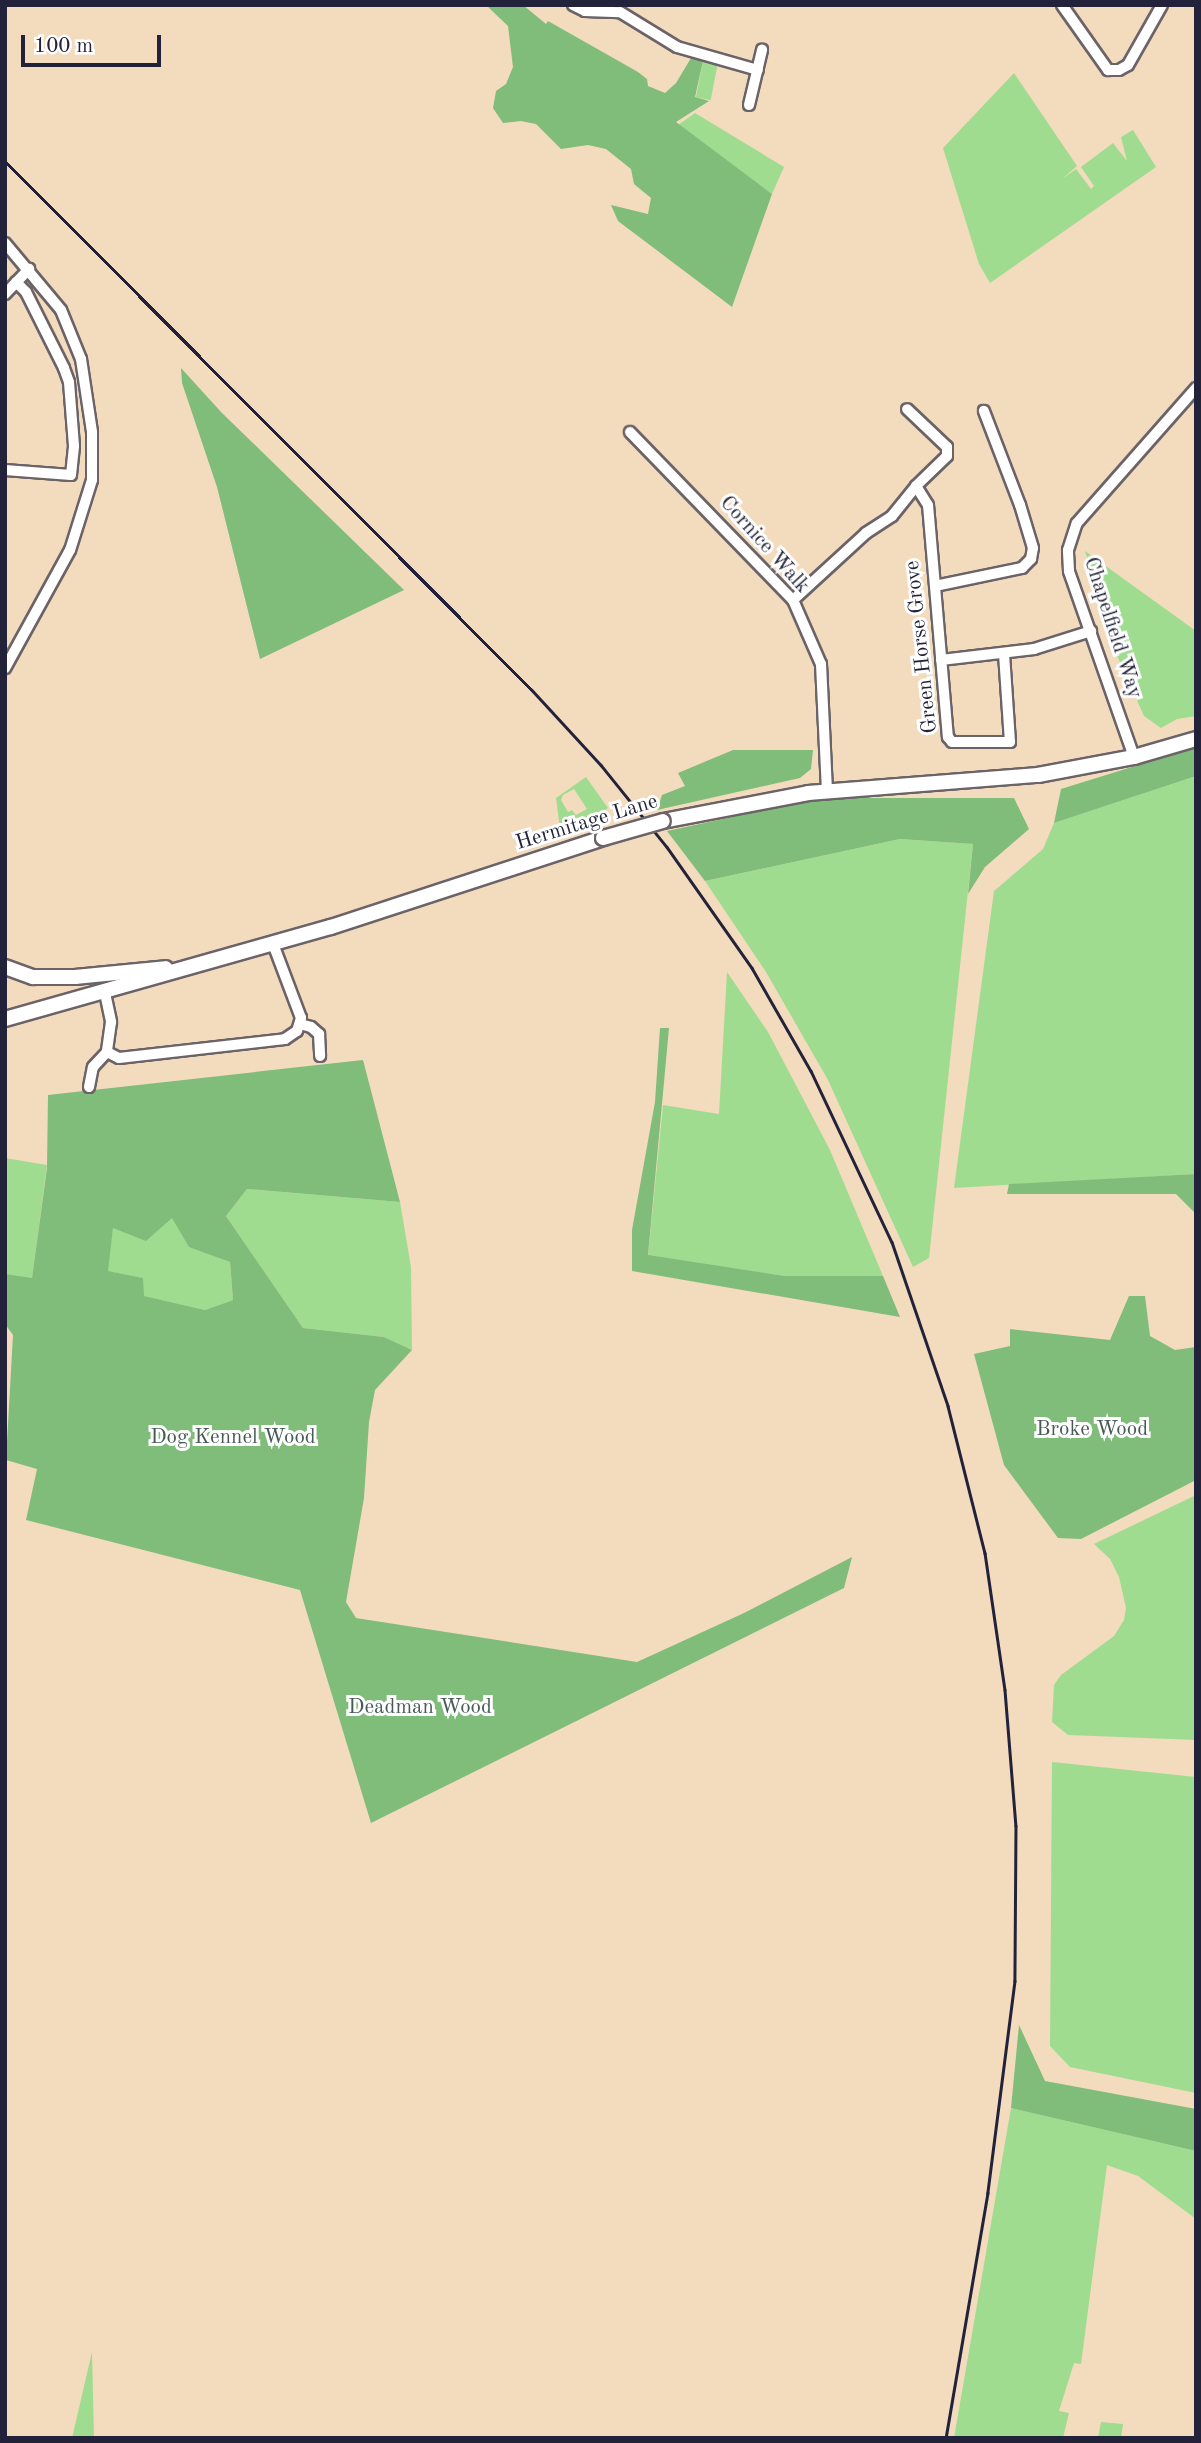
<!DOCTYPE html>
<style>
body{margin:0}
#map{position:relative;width:1201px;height:2443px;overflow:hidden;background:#f3dbbd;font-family:"Old Standard TT",serif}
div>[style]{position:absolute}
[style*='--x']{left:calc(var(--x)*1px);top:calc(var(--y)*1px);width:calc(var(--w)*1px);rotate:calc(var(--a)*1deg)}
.green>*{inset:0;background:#a0dc90;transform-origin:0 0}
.forest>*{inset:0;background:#80bc7a}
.roads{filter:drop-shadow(2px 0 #6b6368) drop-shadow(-2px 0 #6b6368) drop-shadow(0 2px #6b6368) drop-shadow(0 -2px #6b6368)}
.street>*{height:10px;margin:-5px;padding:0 5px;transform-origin:5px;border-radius:5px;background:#fff}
.secondary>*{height:14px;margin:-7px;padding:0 7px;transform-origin:7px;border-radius:7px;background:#fff}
.rail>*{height:2.5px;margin:-1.25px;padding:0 1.25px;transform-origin:1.25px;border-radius:1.25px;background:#22223b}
.bridges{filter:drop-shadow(2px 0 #6b6368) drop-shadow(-2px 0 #6b6368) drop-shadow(0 2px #6b6368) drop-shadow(0 -2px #6b6368)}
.secondary-bridge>*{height:14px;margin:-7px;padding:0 7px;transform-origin:7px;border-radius:7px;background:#fff}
span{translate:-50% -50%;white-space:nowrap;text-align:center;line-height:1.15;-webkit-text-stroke:6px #fff;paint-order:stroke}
.street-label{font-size:21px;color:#22223b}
.park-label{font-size:21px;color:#485a54}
.frame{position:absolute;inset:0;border:7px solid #22223b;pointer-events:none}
.scale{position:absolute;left:21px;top:35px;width:140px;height:32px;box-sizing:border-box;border:4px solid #22223b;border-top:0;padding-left:9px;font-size:21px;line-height:24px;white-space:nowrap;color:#22223b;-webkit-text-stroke:5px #fff;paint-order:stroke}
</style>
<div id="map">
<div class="green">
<div style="left:703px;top:61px;width:15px;height:37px;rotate:11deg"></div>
<div style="clip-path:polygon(1014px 73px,1077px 166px,1062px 179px,1076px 169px,1091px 189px,1094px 186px,1081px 167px,1113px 143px,1127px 161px,1121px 137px,1133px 130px,1156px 167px,990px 283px,979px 264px,943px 148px)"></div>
<div style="clip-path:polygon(695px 113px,784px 167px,772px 194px,678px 125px)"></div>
<div style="clip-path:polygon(1085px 551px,1196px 631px,1196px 716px,1177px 719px,1161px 728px,1144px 716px,1115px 651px)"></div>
<div style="clip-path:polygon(1196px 776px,1196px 1174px,954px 1188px,994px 891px,1043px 849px,1054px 823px)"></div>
<div style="clip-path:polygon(evenodd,586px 777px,608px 808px,585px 824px,560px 829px,556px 798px,586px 777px,574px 789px,587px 809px,576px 815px,572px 810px,568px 812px,561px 800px,563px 795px,574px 789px)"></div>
<div style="clip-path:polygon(900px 839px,973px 844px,929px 1258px,913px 1267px,828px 1080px,766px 972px,705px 881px)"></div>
<div style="clip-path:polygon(727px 972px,768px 1032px,830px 1150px,883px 1276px,785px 1276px,648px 1256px,663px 1105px,719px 1114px)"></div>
<div style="clip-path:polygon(5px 1158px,47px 1165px,32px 1279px,5px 1274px)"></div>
<div style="clip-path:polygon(247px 1189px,400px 1202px,411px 1267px,412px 1350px,384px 1337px,303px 1328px,226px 1216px)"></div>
<div style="clip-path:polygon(172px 1217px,189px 1246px,230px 1262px,233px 1300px,205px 1310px,143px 1296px,142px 1278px,107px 1271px,113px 1227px)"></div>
<div style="clip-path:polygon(1196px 1495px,1196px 1740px,1068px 1735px,1052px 1722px,1054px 1685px,1061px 1675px,1114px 1636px,1124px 1620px,1126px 1608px,1119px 1577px,1110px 1559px,1094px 1544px)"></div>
<div style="clip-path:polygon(1052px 1762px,1196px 1777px,1196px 2093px,1070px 2067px,1050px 2046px)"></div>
<div style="clip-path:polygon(1011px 2108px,1196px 2151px,1196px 2219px,1138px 2176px,1107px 2165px,1081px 2364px,1074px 2363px,1059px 2411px,1069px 2413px,1063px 2438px,954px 2438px)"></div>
<div style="clip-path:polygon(92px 2352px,94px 2438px,72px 2438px)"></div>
<div style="clip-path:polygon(1101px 2422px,1123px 2424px,1121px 2438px,1098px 2438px)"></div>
</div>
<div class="forest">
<div style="clip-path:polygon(486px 5px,523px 5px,546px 24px,548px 21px,638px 72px,647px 79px,648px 86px,665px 93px,676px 83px,691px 58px,703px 61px,695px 97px,709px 101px,676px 122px,772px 194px,732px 307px,618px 221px,611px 205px,648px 214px,651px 198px,634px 184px,631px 169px,606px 149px,588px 145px,561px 149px,536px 124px,521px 121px,503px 123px,493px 108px,496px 91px,506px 84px,513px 67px,508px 26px)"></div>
<div style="clip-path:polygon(181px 368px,222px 413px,404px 590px,260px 659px,217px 487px,182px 383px)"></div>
<div style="clip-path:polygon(1196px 747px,1196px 776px,1054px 823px,1061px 789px)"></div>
<div style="clip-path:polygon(733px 750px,813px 750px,811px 769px,800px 778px,657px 810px,662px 795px,685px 786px,678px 773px)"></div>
<div style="clip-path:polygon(821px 798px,1014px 798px,1029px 829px,985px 867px,968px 894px,973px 844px,900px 839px,705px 881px,667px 831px)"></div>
<div style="clip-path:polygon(660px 1028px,669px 1028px,648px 1255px,785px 1276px,883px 1276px,900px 1317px,632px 1271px,632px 1230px,655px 1102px)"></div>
<div style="clip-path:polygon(evenodd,363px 1060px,400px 1202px,247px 1189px,226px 1216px,303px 1328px,384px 1337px,412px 1350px,375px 1390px,369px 1422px,364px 1498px,346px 1602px,356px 1618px,637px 1662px,744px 1613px,852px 1557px,844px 1588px,371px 1823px,300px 1590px,26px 1520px,37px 1469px,6px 1460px,13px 1335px,5px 1324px,5px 1274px,32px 1278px,47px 1168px,48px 1095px,363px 1060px,172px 1218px,189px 1247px,230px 1262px,233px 1300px,205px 1310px,144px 1296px,143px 1278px,108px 1271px,113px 1228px,146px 1241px,172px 1218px)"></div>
<div style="clip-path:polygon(1196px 1174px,1196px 1214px,1176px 1194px,1007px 1194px,1009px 1184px)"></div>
<div style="clip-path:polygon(1129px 1296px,1145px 1296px,1150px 1336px,1175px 1350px,1196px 1347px,1196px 1480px,1081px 1539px,1058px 1538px,1004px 1465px,974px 1354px,1010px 1346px,1010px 1329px,1110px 1340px)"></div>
<div style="clip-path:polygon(1019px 2025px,1045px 2081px,1196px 2109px,1196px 2151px,1011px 2108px)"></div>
</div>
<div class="roads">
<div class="street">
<div style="--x:573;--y:5;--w:13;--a:27"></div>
<div style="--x:585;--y:11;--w:35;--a:2"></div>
<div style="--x:620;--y:12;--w:67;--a:31.6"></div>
<div style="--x:677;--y:47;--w:84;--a:15.9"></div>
<div style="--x:1062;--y:5;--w:80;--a:54.7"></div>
<div style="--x:1108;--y:70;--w:11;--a:0"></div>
<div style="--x:1119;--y:70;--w:10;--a:-29"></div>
<div style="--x:1128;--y:65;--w:69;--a:-60.5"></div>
<div style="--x:749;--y:105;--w:57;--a:-76.7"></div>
<div style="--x:5;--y:243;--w:87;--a:50.1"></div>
<div style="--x:61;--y:310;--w:53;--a:67.8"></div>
<div style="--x:81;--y:359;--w:74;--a:81.4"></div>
<div style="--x:92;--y:432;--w:48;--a:90"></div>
<div style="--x:92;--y:480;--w:73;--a:107.4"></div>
<div style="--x:70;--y:550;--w:135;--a:118.8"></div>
<div style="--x:5;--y:294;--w:35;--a:-46"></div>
<div style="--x:630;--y:432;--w:234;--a:45.9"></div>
<div style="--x:793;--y:600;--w:70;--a:66.4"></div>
<div style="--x:821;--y:664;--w:127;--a:87.3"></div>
<div style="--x:5;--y:470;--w:66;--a:4.3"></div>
<div style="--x:71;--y:475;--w:29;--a:-84"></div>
<div style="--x:74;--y:446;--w:64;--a:-94.5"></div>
<div style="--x:69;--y:382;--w:15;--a:-110"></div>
<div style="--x:64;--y:368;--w:85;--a:-116.6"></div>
<div style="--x:26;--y:292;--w:14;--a:-135"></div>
<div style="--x:916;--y:486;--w:22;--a:58"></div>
<div style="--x:928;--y:505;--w:233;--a:85.1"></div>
<div style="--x:948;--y:737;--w:6;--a:51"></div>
<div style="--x:952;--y:742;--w:58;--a:0"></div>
<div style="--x:1010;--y:742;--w:89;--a:-93.9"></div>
<div style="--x:935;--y:586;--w:89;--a:-11.7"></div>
<div style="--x:1022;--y:568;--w:13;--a:-45"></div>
<div style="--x:1031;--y:559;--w:11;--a:-80"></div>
<div style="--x:1033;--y:548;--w:45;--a:-106.8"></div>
<div style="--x:1020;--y:505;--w:101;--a:-111"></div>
<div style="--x:793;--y:600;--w:99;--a:-42.5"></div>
<div style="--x:866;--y:533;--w:31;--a:-33"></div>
<div style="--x:892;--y:516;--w:38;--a:-51"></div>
<div style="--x:916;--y:486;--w:43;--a:-44.1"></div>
<div style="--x:947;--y:456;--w:9;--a:-90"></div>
<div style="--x:947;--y:447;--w:55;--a:-136.5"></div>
<div style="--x:941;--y:660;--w:94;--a:-6.7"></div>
<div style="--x:1034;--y:649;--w:60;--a:-17.5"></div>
<div style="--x:1134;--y:757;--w:197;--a:-109.3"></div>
<div style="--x:1069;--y:571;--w:21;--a:-93"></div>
<div style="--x:1068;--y:550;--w:28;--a:-72"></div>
<div style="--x:1077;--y:523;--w:180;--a:-48.6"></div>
<div style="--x:105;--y:993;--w:30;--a:78"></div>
<div style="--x:111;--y:1022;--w:30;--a:98"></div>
<div style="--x:107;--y:1052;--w:13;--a:27"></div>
<div style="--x:119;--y:1058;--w:167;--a:-6.5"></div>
<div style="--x:285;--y:1039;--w:14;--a:-34"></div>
<div style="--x:297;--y:1031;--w:14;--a:-73"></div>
<div style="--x:301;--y:1018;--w:79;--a:-110.7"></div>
<div style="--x:300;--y:1024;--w:11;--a:15"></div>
<div style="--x:311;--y:1027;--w:11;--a:41"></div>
<div style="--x:319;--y:1034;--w:22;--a:87"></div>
<div style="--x:89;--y:1087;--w:20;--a:-79"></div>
<div style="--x:93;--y:1067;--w:21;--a:-47"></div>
</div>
<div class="secondary">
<div style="--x:663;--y:821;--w:148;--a:-10.9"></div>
<div style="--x:808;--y:793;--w:231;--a:-4.5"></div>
<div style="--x:1038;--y:775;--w:98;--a:-10.6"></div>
<div style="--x:1134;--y:757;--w:65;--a:-16.2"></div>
<div style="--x:5;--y:967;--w:30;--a:20"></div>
<div style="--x:33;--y:977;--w:42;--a:0"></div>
<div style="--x:75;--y:977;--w:91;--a:-5.6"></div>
<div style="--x:5;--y:1019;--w:339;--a:-15.8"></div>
<div style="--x:331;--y:927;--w:286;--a:-18.1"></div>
</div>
</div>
<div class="rail">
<div style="--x:5;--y:161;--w:747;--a:45.11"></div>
<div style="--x:532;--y:690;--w:102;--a:47.4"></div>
<div style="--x:601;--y:765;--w:105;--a:51.2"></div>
<div style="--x:667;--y:847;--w:148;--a:54.9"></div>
<div style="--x:752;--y:968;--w:119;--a:60.2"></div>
<div style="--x:811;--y:1071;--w:189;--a:64.7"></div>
<div style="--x:892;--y:1242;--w:173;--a:71.1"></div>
<div style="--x:948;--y:1406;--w:152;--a:75.9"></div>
<div style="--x:985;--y:1553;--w:138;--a:81.7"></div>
<div style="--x:1005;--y:1690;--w:136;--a:85.4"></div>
<div style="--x:1016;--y:1826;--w:155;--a:90.4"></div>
<div style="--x:1015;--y:1981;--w:214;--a:97.3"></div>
<div style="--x:988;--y:2193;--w:249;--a:99.7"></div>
</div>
<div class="bridges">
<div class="secondary-bridge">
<div style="--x:603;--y:838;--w:62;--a:-15.8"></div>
</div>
</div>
<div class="street-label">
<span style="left:764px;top:545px;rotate:48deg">Cornice Walk</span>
<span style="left:1112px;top:628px;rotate:72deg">Chapelfield Way</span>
<span style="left:922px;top:647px;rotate:-96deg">Green Horse Grove</span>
<span style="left:587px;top:823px;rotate:-17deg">Hermitage Lane</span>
</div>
<div class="park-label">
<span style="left:1092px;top:1430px">Broke Wood</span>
<span style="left:233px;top:1438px">Dog Kennel Wood</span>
<span style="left:420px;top:1708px">Deadman Wood</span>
</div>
<div class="frame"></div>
<div class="scale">100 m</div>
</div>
